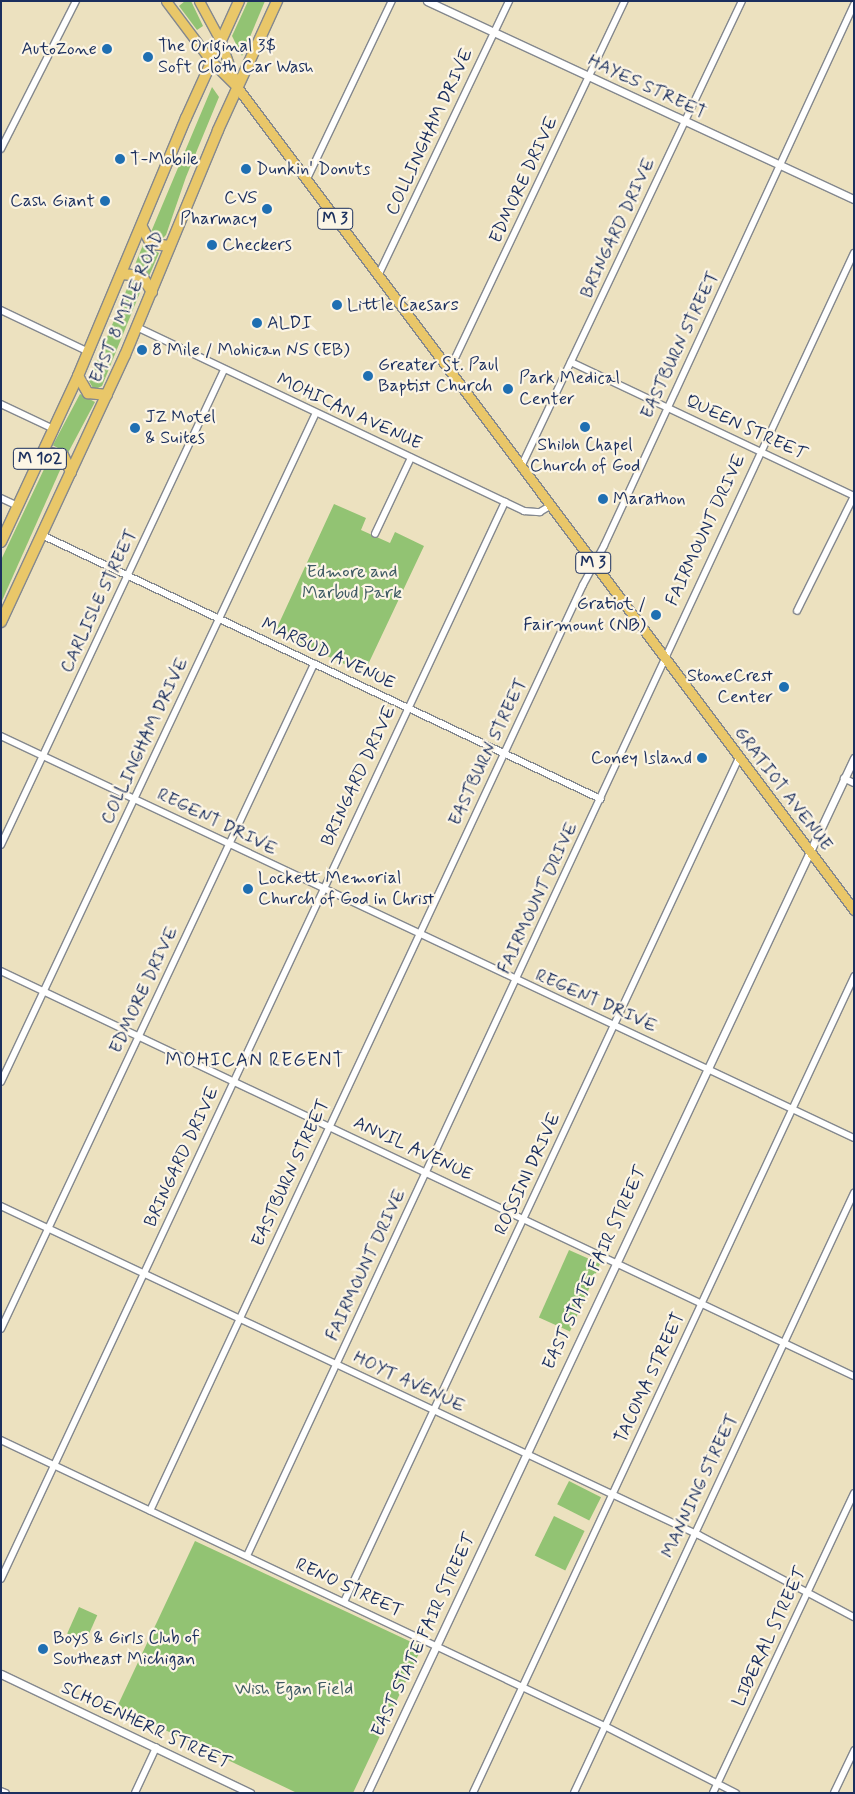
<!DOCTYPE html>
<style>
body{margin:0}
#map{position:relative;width:855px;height:1794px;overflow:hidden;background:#ece1bf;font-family:Mynerve,sans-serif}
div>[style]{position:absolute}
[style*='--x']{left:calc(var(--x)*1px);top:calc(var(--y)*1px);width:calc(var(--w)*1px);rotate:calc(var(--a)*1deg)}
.green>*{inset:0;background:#92c373;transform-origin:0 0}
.roads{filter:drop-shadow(1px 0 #84888e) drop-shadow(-1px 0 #84888e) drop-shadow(0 1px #84888e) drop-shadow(0 -1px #84888e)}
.minor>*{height:5.5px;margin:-2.75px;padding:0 2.75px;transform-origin:2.75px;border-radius:2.75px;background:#fff}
.tertiary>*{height:7px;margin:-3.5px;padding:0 3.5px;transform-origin:3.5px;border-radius:3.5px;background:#fff}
.primary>*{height:9px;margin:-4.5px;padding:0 4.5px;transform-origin:4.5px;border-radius:4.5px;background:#e9c769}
.trunk>*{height:10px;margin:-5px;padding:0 5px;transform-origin:5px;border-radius:5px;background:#e9c769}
.dots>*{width:14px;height:14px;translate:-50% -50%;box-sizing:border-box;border:2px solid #fcf5e5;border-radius:50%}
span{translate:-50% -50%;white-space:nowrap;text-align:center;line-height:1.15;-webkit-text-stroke:4.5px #fcf5e5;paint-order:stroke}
.shield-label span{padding:1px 4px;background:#fcf5e5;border:1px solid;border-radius:4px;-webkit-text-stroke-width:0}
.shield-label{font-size:16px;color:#1b2f5e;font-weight:700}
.poi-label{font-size:18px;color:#1b2f5e}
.left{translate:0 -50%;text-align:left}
.right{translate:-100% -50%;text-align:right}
.street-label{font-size:18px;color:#1b2f5e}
.park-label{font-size:18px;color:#3f5b64}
.neighbourhood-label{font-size:19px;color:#1b2f5e;letter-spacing:1px}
.frame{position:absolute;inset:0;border:2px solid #1b2f5e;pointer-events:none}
</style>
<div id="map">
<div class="green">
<div style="clip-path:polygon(185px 1px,191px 1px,203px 26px,197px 30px,179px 6px)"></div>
<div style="clip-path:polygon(248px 1px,265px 1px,242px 56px,232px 36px)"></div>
<div style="clip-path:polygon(212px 87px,219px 97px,186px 177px,166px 235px,160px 241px,154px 240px,151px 232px)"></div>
<div style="clip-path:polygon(143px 245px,159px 253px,149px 276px,134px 267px)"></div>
<div style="clip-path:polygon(131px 279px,139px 281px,141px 290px,102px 386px,94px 390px,89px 381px)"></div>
<div style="left:80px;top:394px;width:17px;height:58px;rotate:28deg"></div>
<div style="clip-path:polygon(57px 458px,61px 468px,1px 603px,1px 560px,46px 465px,51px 459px)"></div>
<div style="clip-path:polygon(334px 504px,366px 518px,361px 530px,390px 543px,395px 532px,424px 546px,364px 673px,275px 632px)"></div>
<div style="left:569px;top:1250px;width:34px;height:74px;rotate:24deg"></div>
<div style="left:569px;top:1481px;width:36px;height:26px;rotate:27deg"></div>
<div style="left:554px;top:1516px;width:34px;height:44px;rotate:26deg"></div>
<div style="clip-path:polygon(195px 1541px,422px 1647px,353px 1793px,297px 1793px,117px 1707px)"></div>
<div style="left:79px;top:1607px;width:20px;height:29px;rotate:24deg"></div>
</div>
<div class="roads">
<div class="minor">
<div style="--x:1;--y:149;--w:166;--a:-63.1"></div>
<div style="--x:306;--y:181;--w:199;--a:-64.5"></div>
<div style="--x:378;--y:276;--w:305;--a:-64.5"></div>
<div style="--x:1;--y:310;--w:98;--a:25.5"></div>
<div style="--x:137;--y:327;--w:429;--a:25.4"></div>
<div style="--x:524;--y:511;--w:16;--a:4"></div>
<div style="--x:540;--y:512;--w:12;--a:-31"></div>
<div style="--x:571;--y:362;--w:313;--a:25.3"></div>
<div style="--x:449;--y:371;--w:410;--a:-64.6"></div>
<div style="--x:1;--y:404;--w:59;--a:25.3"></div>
<div style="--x:521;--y:467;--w:516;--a:-64.63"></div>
<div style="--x:1;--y:498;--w:19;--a:25"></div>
<div style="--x:375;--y:534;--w:84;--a:-64.7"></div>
<div style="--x:42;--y:535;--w:618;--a:25.28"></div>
<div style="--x:797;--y:611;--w:128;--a:-63.6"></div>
<div style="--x:1;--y:736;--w:943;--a:25.23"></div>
<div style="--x:844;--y:778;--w:11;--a:27"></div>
<div style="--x:1;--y:845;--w:525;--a:-64.85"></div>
<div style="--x:1;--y:971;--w:944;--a:25.4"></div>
<div style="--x:1;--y:1082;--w:739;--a:-64.79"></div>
<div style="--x:1;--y:1206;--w:772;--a:25.24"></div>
<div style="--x:699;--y:1535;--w:175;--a:27.9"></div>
<div style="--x:1;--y:1329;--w:735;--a:-64.79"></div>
<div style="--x:1;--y:1440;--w:668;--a:25.34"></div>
<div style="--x:605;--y:1726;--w:147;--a:27.1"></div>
<div style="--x:150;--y:1511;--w:1022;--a:-64.94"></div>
<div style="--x:583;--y:585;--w:44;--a:-61.7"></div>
<div style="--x:604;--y:546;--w:596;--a:-65.2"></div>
<div style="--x:247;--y:1556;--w:1437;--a:-65.02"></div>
<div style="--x:1;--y:1579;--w:1189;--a:-64.92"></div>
<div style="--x:344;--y:1602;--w:932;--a:-64.92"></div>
<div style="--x:1;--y:1791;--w:5;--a:22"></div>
<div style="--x:135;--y:1793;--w:50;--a:-65"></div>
<div style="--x:473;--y:1793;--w:901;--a:-64.97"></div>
<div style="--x:574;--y:1793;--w:662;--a:-64.98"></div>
<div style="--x:713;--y:1793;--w:331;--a:-64.8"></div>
<div style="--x:834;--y:1793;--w:47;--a:-64.5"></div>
</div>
<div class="tertiary">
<div style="--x:427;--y:1;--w:471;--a:24.9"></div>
<div style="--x:1;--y:1674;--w:276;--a:25.5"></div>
<div style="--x:367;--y:1793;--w:1144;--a:-64.8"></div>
</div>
<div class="primary">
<div style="--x:166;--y:1;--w:75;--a:53.1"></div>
<div style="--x:211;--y:61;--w:37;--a:45"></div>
<div style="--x:237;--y:87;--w:1029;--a:53.14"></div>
<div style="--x:199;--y:1;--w:44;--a:61.7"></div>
<div style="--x:220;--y:40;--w:47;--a:70"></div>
</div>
<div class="trunk">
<div style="--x:142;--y:227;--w:19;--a:62"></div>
<div style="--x:151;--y:244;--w:19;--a:6"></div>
<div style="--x:122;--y:274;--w:20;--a:6"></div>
<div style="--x:142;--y:276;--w:19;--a:58"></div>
<div style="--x:78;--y:376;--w:20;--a:60"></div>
<div style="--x:88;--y:393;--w:19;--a:6"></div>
<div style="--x:43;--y:452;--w:20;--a:9"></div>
<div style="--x:63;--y:455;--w:19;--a:65"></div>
<div style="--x:1;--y:542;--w:183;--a:-65.1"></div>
<div style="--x:78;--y:376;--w:280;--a:-67.3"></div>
<div style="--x:186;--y:118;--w:128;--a:-65.6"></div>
<div style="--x:1;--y:622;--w:294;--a:-65.1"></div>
<div style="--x:125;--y:355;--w:243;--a:-67.5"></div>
<div style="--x:218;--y:130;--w:142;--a:-65.4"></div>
</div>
</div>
<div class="dots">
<div style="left:107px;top:49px;background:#1f6fb2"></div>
<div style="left:148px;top:57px;background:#1f6fb2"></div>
<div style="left:120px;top:159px;background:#1f6fb2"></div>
<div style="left:246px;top:169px;background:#1f6fb2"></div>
<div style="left:105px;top:201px;background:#1f6fb2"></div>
<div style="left:267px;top:209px;background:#1f6fb2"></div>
<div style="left:212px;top:245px;background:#1f6fb2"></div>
<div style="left:337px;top:305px;background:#1f6fb2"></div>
<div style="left:257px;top:323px;background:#1f6fb2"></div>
<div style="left:142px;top:350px;background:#1f6fb2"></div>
<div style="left:368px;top:376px;background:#1f6fb2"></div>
<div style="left:508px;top:389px;background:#1f6fb2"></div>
<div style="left:585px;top:427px;background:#1f6fb2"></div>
<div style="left:135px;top:428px;background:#1f6fb2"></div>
<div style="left:603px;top:499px;background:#1f6fb2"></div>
<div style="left:656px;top:615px;background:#1f6fb2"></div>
<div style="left:784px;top:687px;background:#1f6fb2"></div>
<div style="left:702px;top:758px;background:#1f6fb2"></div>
<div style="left:248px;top:889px;background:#1f6fb2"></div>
<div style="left:43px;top:1649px;background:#1f6fb2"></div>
</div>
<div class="shield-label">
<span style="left:335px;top:219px">M 3</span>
<span style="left:40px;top:459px">M 102</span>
<span style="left:593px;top:563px">M 3</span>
</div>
<div class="poi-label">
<span class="left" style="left:158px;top:57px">The Original 3$<br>Soft Cloth Car Wash</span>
<span class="right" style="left:97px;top:49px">AutoZone</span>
<span class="left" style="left:130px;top:159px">T-Mobile</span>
<span class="left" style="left:256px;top:169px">Dunkin' Donuts</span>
<span class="right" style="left:257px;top:209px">CVS<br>Pharmacy</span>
<span class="right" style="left:95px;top:201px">Cash Giant</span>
<span class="left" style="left:222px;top:245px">Checkers</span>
<span class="left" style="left:347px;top:305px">Little Caesars</span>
<span class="left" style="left:267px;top:323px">ALDI</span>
<span class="left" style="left:152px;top:350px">8 Mile / Mohican NS (EB)</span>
<span class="left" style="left:378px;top:376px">Greater St. Paul<br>Baptist Church</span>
<span class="left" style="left:519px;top:389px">Park Medical<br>Center</span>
<span class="left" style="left:145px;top:428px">JZ Motel<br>&amp; Suites</span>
<span style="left:585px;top:456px">Shiloh Chapel<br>Church of God</span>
<span class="left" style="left:613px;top:499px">Marathon</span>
<span class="right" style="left:646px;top:615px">Gratiot /<br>Fairmount (NB)</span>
<span class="right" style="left:773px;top:687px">StoneCrest<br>Center</span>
<span class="right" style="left:692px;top:758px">Coney Island</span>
<span class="left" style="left:258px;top:889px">Lockett Memorial<br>Church of God in Christ</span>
<span class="left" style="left:53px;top:1649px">Boys &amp; Girls Club of<br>Southeast Michigan</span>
</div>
<div class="street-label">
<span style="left:647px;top:87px;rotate:25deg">HAYES STREET</span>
<span style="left:430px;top:132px;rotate:-65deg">COLLINGHAM DRIVE</span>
<span style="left:524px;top:180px;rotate:-65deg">EDMORE DRIVE</span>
<span style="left:618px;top:228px;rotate:-65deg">BRINGARD DRIVE</span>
<span style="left:127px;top:307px;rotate:-67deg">EAST 8 MILE ROAD</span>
<span style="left:680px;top:345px;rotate:-65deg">EASTBURN STREET</span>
<span style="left:349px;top:412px;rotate:25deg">MOHICAN AVENUE</span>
<span style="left:746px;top:428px;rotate:25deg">QUEEN STREET</span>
<span style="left:706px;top:530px;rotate:-65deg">FAIRMOUNT DRIVE</span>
<span style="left:99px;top:601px;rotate:-65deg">CARLISLE STREET</span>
<span style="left:328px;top:654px;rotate:25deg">MARBUD AVENUE</span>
<span style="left:145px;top:741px;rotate:-65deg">COLLINGHAM DRIVE</span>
<span style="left:488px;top:752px;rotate:-65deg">EASTBURN STREET</span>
<span style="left:359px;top:776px;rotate:-65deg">BRINGARD DRIVE</span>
<span style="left:783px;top:789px;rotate:53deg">GRATIOT AVENUE</span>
<span style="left:217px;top:822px;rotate:26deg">REGENT DRIVE</span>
<span style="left:538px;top:898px;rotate:-65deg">FAIRMOUNT DRIVE</span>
<span style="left:144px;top:990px;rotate:-65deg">EDMORE DRIVE</span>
<span style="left:596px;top:1001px;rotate:24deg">REGENT DRIVE</span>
<span style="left:413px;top:1149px;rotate:25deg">ANVIL AVENUE</span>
<span style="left:182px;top:1157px;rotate:-65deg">BRINGARD DRIVE</span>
<span style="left:291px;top:1173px;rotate:-65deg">EASTBURN STREET</span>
<span style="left:528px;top:1174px;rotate:-65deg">ROSSINI DRIVE</span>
<span style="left:366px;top:1265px;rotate:-65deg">FAIRMOUNT DRIVE</span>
<span style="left:595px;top:1268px;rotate:-65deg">EAST STATE FAIR STREET</span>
<span style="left:650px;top:1378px;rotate:-65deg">TACOMA STREET</span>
<span style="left:409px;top:1382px;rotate:25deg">HOYT AVENUE</span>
<span style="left:700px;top:1486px;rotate:-65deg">MANNING STREET</span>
<span style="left:349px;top:1588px;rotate:25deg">RENO STREET</span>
<span style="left:424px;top:1635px;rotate:-65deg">EAST STATE FAIR STREET</span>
<span style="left:770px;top:1637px;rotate:-65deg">LIBERAL STREET</span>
<span style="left:146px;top:1726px;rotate:25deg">SCHOENHERR STREET</span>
</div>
<div class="park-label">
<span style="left:352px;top:583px">Edmore and<br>Marbud Park</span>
<span style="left:294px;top:1689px">Wish Egan Field</span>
</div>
<div class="neighbourhood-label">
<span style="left:255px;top:1061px">MOHICAN REGENT</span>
</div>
<div class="frame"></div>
</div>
